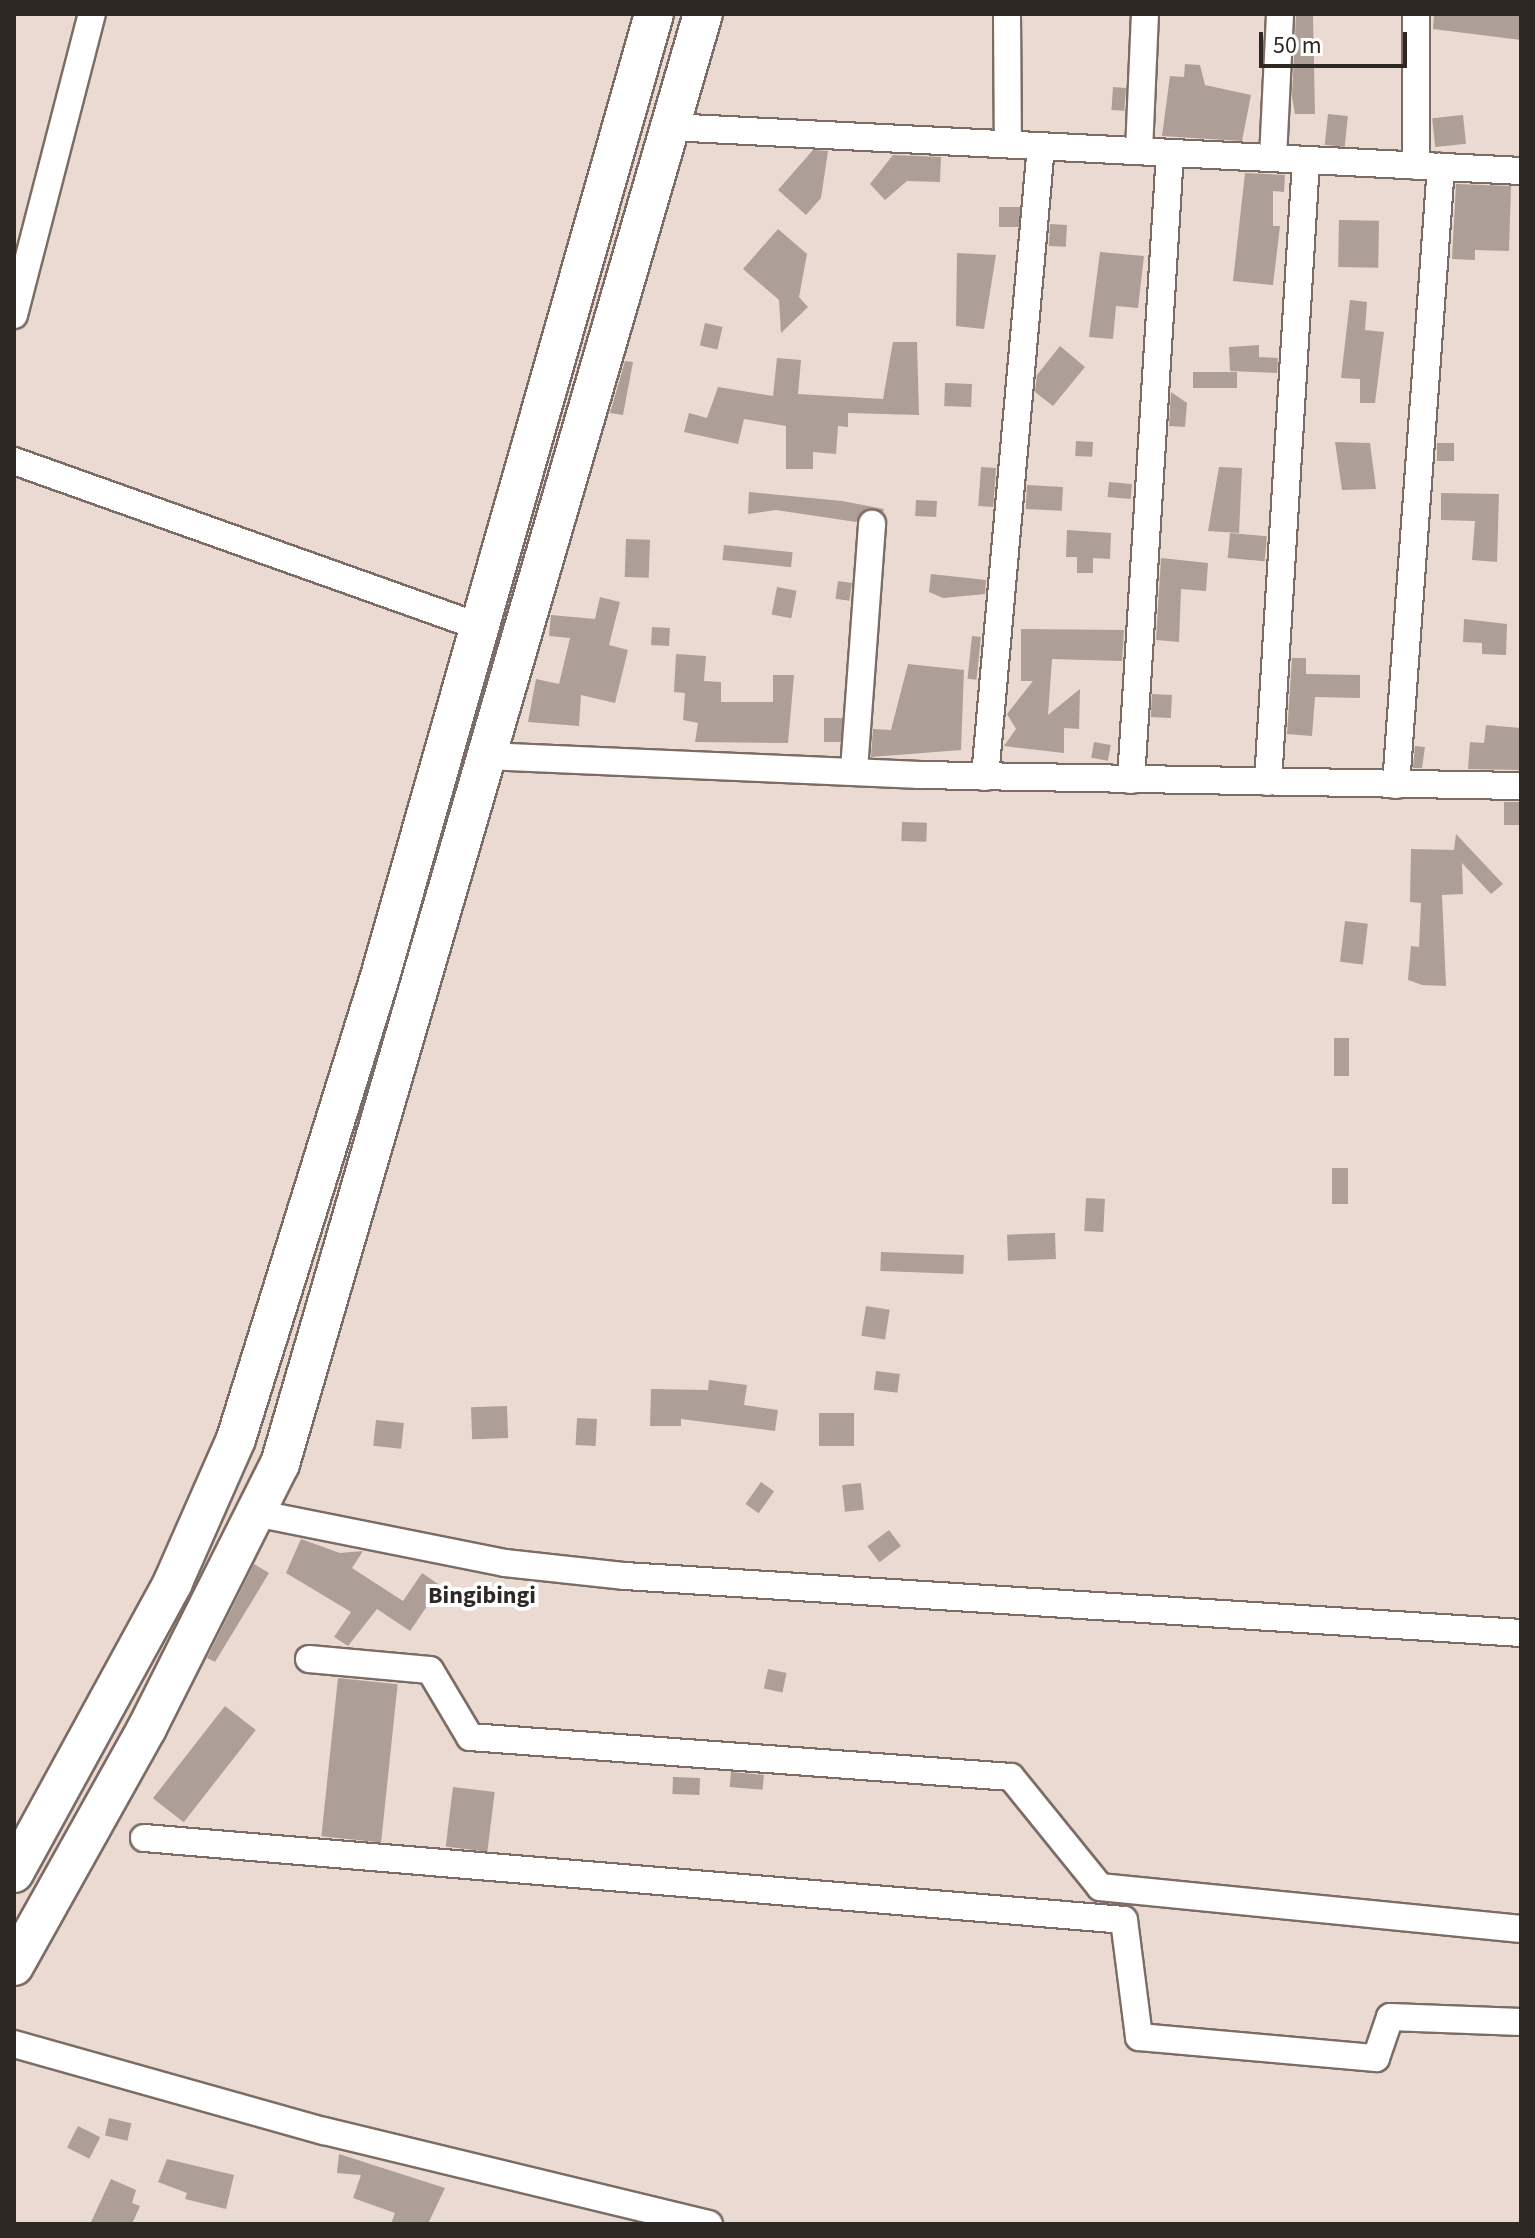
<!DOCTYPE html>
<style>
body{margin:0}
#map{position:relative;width:1535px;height:2238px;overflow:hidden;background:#eadad2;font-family:"Source Sans 3",sans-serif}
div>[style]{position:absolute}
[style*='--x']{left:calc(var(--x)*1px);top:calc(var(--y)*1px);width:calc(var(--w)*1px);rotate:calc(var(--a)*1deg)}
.building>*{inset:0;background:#ad9e97;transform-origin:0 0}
.roads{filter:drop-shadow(2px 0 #7b6d65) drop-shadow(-2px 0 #7b6d65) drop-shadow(0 2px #7b6d65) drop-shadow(0 -2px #7b6d65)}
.minor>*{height:26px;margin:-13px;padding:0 13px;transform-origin:13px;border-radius:13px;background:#fff}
.highway>*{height:38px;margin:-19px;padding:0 19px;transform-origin:19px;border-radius:19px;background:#fff}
span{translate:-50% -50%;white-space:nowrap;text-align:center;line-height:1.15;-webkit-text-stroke:8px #fff;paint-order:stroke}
.quarter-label{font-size:24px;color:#2e2825;font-weight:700}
.frame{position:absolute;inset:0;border:16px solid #2e2825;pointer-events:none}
.scale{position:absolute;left:1259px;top:32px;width:148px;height:36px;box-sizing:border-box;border:4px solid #2e2825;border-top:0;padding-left:10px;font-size:24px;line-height:28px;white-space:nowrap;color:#2e2825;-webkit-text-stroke:6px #fff;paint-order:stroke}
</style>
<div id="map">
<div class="building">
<div style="clip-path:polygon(1434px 14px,1521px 14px,1521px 40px,1433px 29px)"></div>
<div style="clip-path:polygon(1296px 15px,1313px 15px,1315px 114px,1295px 114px,1292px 97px)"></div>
<div style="clip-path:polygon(1185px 64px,1200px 65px,1205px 85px,1251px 95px,1242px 141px,1162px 136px,1170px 76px,1184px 77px)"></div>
<div style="left:1113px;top:87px;width:13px;height:23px;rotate:4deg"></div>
<div style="left:1328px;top:114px;width:20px;height:31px;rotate:6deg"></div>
<div style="left:1463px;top:115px;width:29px;height:31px;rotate:84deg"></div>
<div style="clip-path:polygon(813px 150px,828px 151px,821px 198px,806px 215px,778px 190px)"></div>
<div style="clip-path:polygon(893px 155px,941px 157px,940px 182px,907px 181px,885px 200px,870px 184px)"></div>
<div style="clip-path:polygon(1245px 173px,1285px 175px,1284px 192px,1273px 191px,1273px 226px,1280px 226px,1273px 285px,1233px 281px)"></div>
<div style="clip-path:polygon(1456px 184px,1511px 186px,1509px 251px,1475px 250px,1475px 260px,1452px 259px)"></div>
<div style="left:999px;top:207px;width:21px;height:20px"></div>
<div style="left:1339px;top:220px;width:40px;height:47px;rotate:1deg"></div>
<div style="left:1050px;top:224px;width:17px;height:22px;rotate:3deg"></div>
<div style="clip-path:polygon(778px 229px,807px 254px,799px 297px,808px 307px,781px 333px,779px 300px,743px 269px)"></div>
<div style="clip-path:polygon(1100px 252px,1144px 256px,1138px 308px,1116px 306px,1113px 339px,1089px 337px)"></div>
<div style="clip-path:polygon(957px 253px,996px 255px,984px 329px,956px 326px)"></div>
<div style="clip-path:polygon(1350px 300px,1367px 302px,1365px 330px,1384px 332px,1375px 403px,1360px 403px,1360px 379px,1341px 378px)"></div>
<div style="left:705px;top:323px;width:18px;height:23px;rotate:13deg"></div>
<div style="clip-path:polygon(893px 342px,917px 342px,919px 415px,848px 413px,848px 427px,838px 426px,836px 454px,813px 452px,813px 469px,786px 469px,786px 426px,744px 419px,738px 444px,684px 432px,689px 413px,707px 418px,718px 387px,773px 396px,777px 358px,801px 360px,798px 394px,883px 399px)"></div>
<div style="clip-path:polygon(1259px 345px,1259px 357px,1278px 358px,1277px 373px,1230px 371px,1229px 347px)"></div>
<div style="clip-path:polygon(1060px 346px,1085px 367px,1053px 406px,1035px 392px,1037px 375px)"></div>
<div style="clip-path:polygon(625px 361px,633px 362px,623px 415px,610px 413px)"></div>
<div style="left:1193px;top:372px;width:44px;height:16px"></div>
<div style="left:945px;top:383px;width:27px;height:23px;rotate:2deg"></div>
<div style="clip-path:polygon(1171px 392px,1187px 403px,1185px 427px,1169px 426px)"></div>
<div style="left:1076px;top:441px;width:17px;height:15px;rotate:3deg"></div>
<div style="clip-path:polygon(1335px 442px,1370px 443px,1376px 489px,1342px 490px)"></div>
<div style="left:1437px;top:443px;width:17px;height:18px"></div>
<div style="left:981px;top:467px;width:15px;height:39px;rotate:4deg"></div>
<div style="clip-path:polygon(1219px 467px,1242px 468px,1239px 533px,1208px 531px)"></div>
<div style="left:1109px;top:482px;width:23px;height:15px;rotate:5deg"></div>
<div style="left:1027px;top:485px;width:36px;height:24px;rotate:3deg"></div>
<div style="clip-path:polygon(749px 492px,842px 501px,884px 509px,883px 513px,866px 509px,856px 522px,776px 510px,748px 514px)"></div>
<div style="clip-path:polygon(1441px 493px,1499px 494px,1497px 562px,1472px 560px,1475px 521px,1441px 520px)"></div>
<div style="left:916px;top:500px;width:21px;height:16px;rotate:3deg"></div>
<div style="clip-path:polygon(1067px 530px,1111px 533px,1110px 559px,1093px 558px,1093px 573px,1077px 573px,1077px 557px,1066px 557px)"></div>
<div style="left:1230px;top:533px;width:37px;height:25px;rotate:5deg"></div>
<div style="left:626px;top:539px;width:24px;height:38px;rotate:2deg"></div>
<div style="left:724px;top:545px;width:69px;height:15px;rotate:6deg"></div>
<div style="clip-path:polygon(1161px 558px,1208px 563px,1206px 591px,1181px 589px,1179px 642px,1156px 640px)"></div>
<div style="clip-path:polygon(931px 574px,986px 580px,985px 594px,943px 598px,929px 592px)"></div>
<div style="left:838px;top:581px;width:14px;height:18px;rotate:8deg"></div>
<div style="left:777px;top:587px;width:20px;height:28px;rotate:11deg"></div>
<div style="clip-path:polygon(600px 597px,620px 602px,609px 645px,628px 650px,615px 703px,581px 695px,579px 726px,528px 722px,536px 679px,559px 684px,570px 638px,549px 636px,551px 615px,595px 619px)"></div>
<div style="clip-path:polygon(1464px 619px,1507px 624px,1506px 655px,1482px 654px,1482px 643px,1463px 642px)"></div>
<div style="left:652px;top:627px;width:18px;height:18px;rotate:3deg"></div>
<div style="clip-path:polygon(1021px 629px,1124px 630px,1122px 661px,1052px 659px,1048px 715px,1080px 689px,1079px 729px,1064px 728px,1064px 753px,1004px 746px,1016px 729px,1007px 714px,1033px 681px,1021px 681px)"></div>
<div style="left:972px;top:636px;width:9px;height:43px;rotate:6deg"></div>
<div style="clip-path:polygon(676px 654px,706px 656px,704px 681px,721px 682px,721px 702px,773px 702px,773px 675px,794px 675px,788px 743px,695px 742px,698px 723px,683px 720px,685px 693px,674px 692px)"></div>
<div style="clip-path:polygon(1292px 658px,1306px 658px,1306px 674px,1360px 675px,1360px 698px,1315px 697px,1312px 736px,1287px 734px)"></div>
<div style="clip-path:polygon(908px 664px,964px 670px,961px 750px,871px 757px,873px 729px,891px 730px)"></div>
<div style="left:1152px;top:694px;width:20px;height:23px;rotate:3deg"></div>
<div style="left:824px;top:718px;width:18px;height:24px"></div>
<div style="clip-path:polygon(1486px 725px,1521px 728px,1521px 770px,1468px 769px,1470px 742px,1484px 743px)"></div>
<div style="left:1094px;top:742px;width:17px;height:16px;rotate:10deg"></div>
<div style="clip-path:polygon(1415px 746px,1425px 747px,1422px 768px,1413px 768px)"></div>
<div style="left:1504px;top:802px;width:17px;height:23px"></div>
<div style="left:902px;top:822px;width:25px;height:19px;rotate:2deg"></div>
<div style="clip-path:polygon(1456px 834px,1503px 884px,1491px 894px,1462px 863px,1463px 894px,1442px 895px,1446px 986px,1422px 985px,1408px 980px,1411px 946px,1419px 947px,1421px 903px,1410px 902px,1411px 849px,1454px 850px)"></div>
<div style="left:1345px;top:921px;width:23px;height:41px;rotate:7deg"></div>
<div style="left:1334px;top:1038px;width:15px;height:38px"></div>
<div style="left:1332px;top:1168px;width:16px;height:36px"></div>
<div style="left:1086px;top:1198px;width:19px;height:33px;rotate:3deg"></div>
<div style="left:1055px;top:1233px;width:26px;height:48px;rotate:88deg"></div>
<div style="left:881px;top:1252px;width:83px;height:19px;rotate:2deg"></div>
<div style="left:866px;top:1306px;width:24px;height:30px;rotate:9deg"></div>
<div style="left:876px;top:1371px;width:24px;height:19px;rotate:7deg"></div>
<div style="clip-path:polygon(709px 1380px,747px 1385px,744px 1405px,778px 1410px,775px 1431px,681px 1419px,681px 1426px,650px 1426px,651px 1389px,708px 1390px)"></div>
<div style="left:507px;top:1406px;width:32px;height:36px;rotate:88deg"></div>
<div style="left:819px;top:1413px;width:35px;height:33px"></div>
<div style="left:577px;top:1418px;width:20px;height:27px;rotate:3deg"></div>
<div style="left:376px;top:1420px;width:28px;height:26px;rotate:6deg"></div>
<div style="left:761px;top:1482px;width:16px;height:27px;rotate:35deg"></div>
<div style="left:861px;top:1483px;width:27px;height:19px;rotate:84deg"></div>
<div style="left:889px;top:1530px;width:20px;height:27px;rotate:53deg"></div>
<div style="clip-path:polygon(301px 1539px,340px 1553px,363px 1551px,352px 1568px,403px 1601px,422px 1573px,441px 1586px,410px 1631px,377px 1609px,348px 1646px,334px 1637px,351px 1612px,286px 1573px)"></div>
<div style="clip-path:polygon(254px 1564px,269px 1573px,215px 1662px,207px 1658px)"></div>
<div style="left:768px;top:1669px;width:19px;height:20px;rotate:12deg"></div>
<div style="left:338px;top:1678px;width:60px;height:159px;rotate:6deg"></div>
<div style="left:225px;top:1706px;width:39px;height:117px;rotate:38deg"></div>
<div style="left:731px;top:1772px;width:33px;height:15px;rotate:5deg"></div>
<div style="left:673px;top:1777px;width:27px;height:17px;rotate:2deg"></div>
<div style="left:453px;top:1787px;width:42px;height:60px;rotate:7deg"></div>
<div style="left:109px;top:2118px;width:23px;height:18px;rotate:13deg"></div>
<div style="left:78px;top:2126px;width:25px;height:24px;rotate:27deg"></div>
<div style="clip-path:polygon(339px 2154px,445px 2188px,428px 2224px,391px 2224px,395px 2213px,353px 2198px,361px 2175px,337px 2173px)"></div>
<div style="clip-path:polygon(167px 2159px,234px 2175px,226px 2209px,185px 2199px,187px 2193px,158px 2182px)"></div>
<div style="clip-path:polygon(111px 2179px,136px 2190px,132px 2203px,140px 2206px,132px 2224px,90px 2224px)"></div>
</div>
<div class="roads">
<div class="minor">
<div style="--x:1007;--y:14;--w:130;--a:89.6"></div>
<div style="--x:1416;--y:14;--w:152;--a:90"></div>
<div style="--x:670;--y:127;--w:852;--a:2.96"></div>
<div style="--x:1139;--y:151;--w:137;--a:-87.5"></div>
<div style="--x:1273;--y:158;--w:144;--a:-87.2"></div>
<div style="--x:14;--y:315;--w:311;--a:-75.5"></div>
<div style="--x:14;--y:461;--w:495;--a:19.6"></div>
<div style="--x:487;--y:756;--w:432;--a:2.5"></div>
<div style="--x:919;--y:775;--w:602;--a:1.05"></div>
<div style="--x:854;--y:770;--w:247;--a:-85.8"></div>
<div style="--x:985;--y:777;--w:633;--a:-84.93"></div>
<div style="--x:1131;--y:780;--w:628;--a:-86.44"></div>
<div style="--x:1268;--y:782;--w:623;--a:-86.5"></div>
<div style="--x:1396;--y:785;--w:620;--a:-85.84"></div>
<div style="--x:255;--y:1513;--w:255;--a:11.3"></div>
<div style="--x:505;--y:1563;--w:121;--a:6.2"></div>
<div style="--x:625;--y:1576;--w:898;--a:3.64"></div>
<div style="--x:309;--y:1659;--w:121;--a:5.2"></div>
<div style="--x:430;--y:1670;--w:78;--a:59.2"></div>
<div style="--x:470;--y:1737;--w:542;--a:4.23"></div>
<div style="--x:1011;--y:1777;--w:141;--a:51"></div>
<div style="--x:1100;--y:1887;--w:423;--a:5.7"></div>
<div style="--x:144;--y:1838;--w:983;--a:4.78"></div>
<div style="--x:1124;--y:1920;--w:118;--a:82.7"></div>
<div style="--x:1139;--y:2037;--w:238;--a:5.1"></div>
<div style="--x:1376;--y:2058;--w:43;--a:-71.1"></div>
<div style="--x:1390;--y:2017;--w:131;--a:2.2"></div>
<div style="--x:14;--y:2044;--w:322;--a:15.7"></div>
<div style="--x:324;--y:2131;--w:396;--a:13.6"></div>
</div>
<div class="highway">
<div style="--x:14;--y:1873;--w:332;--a:-61.3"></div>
<div style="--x:173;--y:1582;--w:156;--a:-66.2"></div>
<div style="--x:236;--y:1439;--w:481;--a:-72.7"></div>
<div style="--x:379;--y:980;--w:1004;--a:-74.11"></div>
<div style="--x:14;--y:1966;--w:273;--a:-60.8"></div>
<div style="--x:147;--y:1728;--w:296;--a:-63.3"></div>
<div style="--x:280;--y:1464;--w:1510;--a:-73.74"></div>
</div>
</div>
<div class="quarter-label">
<span style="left:482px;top:1596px">Bingibingi</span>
</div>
<div class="frame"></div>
<div class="scale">50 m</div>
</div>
